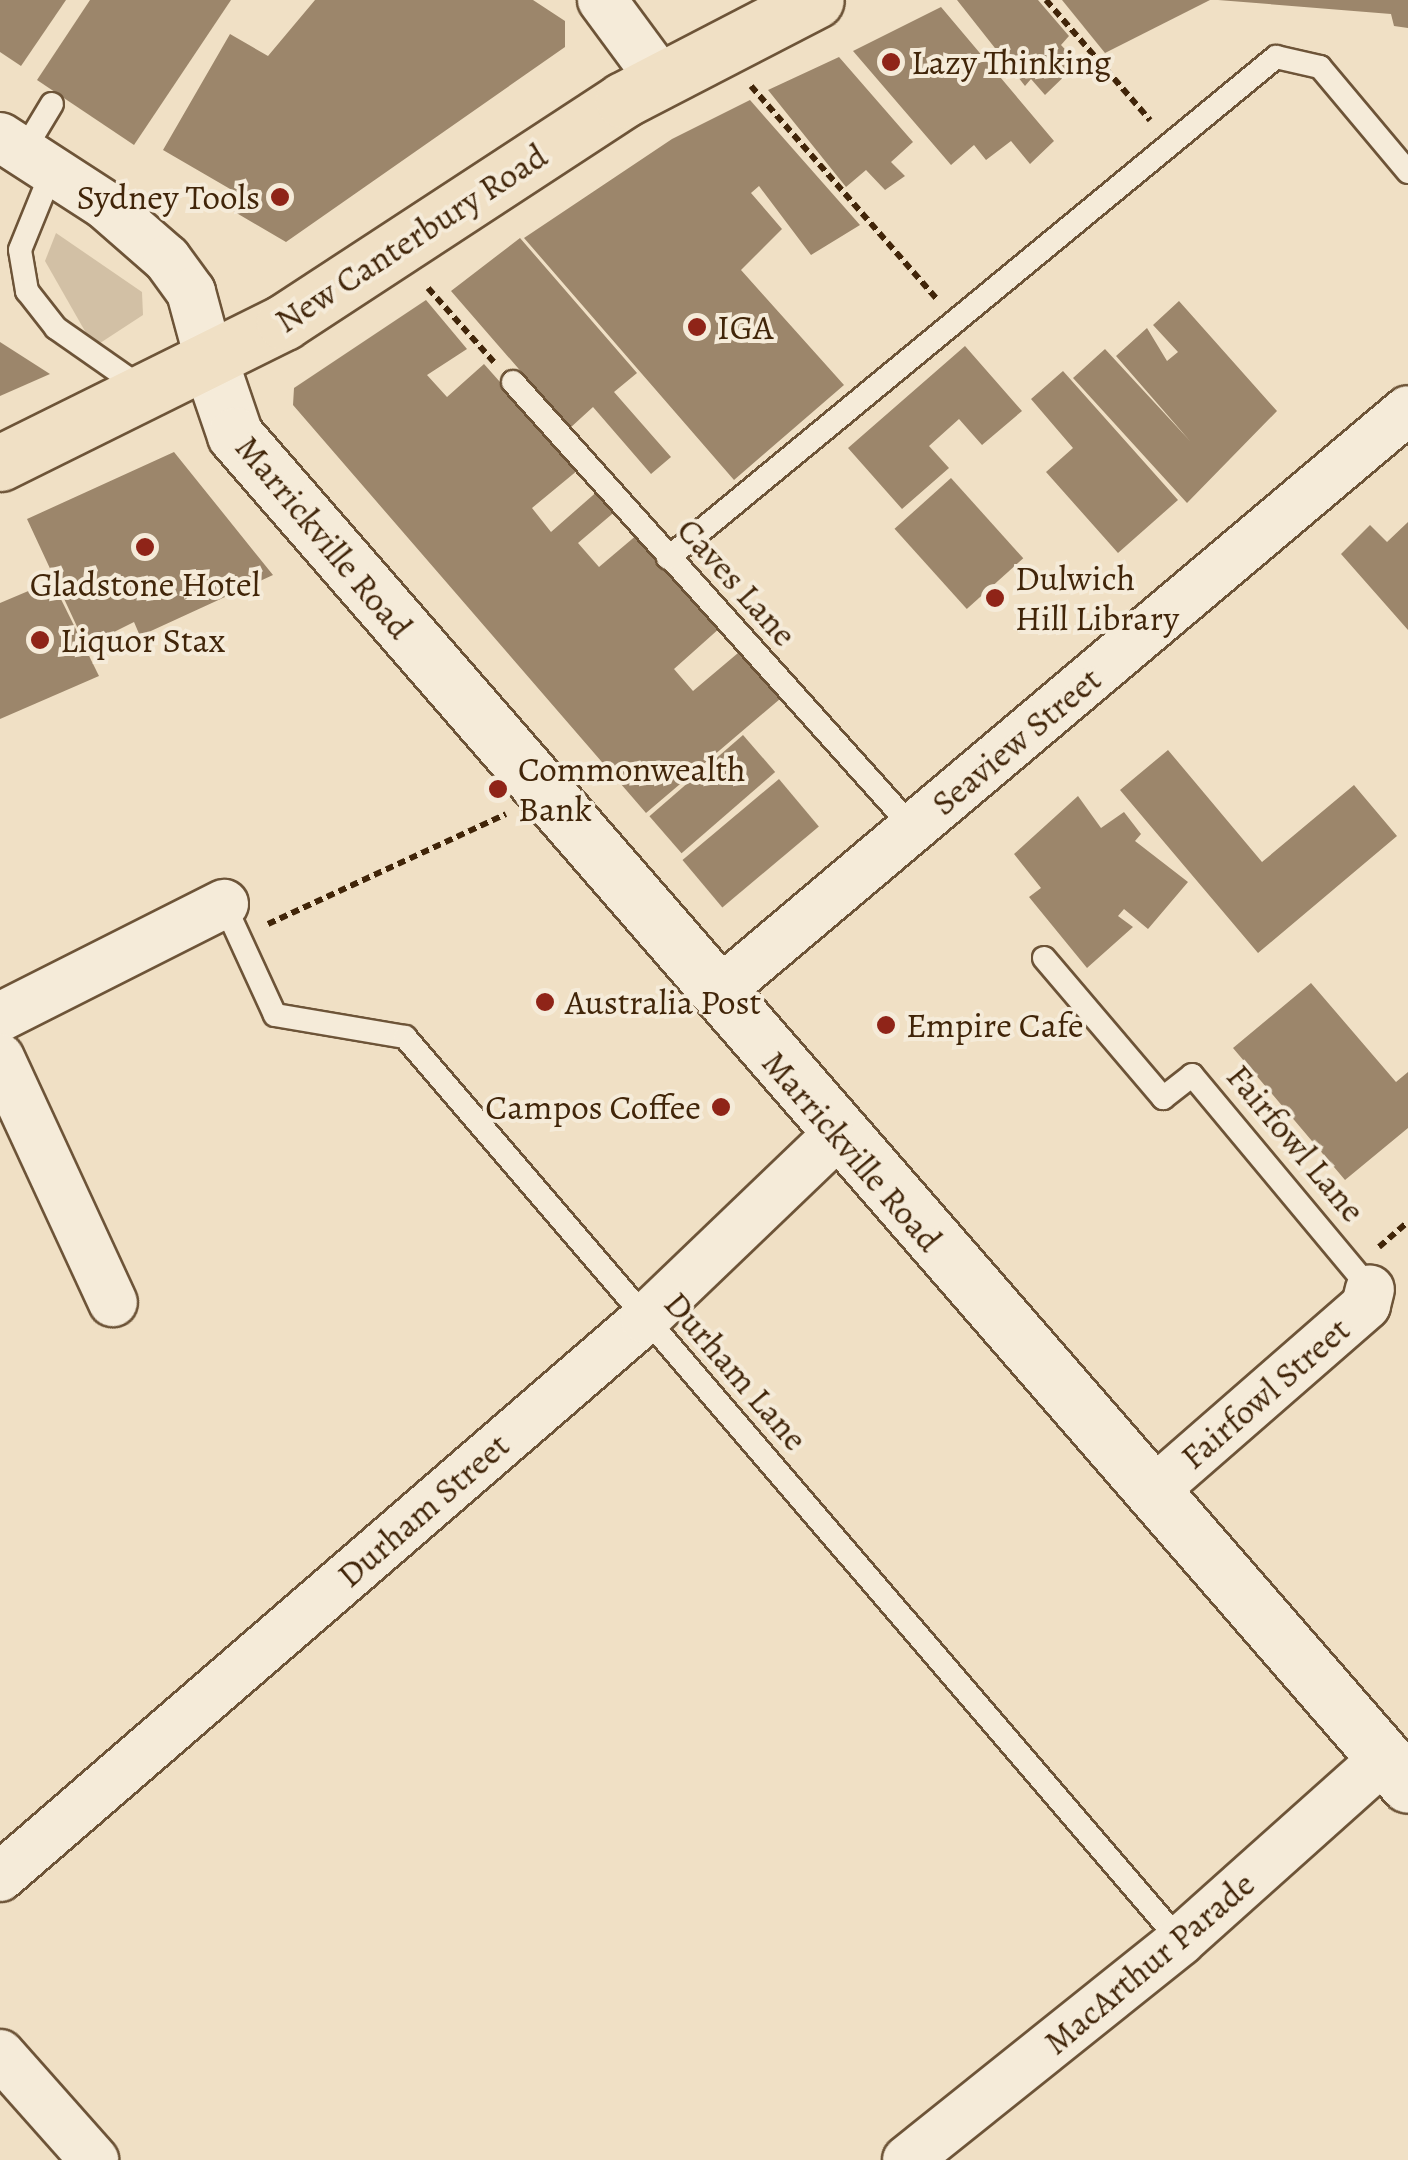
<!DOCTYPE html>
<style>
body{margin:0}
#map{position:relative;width:1408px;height:2160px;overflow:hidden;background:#f0e0c5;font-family:Alegreya,serif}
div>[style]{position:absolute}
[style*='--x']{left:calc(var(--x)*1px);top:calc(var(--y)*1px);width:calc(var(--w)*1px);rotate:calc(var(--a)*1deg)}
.green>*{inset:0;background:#d2c0a5}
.building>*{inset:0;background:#9c866b;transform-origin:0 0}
.path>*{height:6px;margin-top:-3px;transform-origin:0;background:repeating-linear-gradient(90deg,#412509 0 8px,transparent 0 13px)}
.roads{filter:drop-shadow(2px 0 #6d5438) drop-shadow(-2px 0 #6d5438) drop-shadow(0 2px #6d5438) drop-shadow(0 -2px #6d5438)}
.service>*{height:22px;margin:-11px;padding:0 11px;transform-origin:11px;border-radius:11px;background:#f5ebd9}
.minor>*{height:48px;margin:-24px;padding:0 24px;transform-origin:24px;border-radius:24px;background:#f5ebd9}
.secondary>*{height:55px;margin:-27.5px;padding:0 27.5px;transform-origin:27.5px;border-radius:27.5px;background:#f5ebd9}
.trunk>*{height:55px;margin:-27.5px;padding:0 27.5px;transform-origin:27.5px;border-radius:27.5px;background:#f0e0c5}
.dots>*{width:28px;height:28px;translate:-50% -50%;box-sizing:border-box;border:5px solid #f5ebd9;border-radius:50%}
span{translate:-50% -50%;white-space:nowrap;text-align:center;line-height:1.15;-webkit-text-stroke:8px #f5ebd9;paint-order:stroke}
.poi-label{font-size:35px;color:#412509}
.left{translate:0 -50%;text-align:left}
.right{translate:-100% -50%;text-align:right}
.street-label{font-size:35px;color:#412509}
</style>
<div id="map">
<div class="green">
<div style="clip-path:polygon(56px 233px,142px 292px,143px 315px,94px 347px,45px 261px)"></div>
</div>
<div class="building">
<div style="clip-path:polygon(0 0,66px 0,21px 66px,0 52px)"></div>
<div style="clip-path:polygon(90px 0,231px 0,134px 145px,37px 80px)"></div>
<div style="clip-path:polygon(315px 0,533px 0,565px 21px,565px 47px,286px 242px,228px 208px,237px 193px,163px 150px,230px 34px,268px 56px)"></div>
<div style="clip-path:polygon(957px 0,1038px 0,1069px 36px,1061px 45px,1078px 63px,1045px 95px,1031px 79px,1025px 86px)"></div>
<div style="clip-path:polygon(1062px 0,1210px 0,1105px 53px)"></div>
<div style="clip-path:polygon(1218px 0,1408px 0,1408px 28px,1394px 26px,1391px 14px)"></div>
<div style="clip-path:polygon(941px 7px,1054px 141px,1030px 164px,1011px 141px,986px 160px,974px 145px,951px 165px,853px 51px)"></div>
<div style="clip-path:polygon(839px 57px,913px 142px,891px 162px,905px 176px,885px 190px,866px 170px,846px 187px,768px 90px)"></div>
<div style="clip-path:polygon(750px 100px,860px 225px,811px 255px,759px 186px,751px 193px,782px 229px,741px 270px,844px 385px,734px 480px,524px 238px,672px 139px)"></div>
<div style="clip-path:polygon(520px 238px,637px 373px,614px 392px,671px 457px,651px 474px,593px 407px,570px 428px,451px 291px)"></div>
<div style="clip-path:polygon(426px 300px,467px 349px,427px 375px,447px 397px,484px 364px,578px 470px,532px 508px,551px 532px,600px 489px,618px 509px,578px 543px,599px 567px,638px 534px,721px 627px,674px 669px,693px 691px,738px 653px,780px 699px,646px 813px,293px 405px,294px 388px)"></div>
<div style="clip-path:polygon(1179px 301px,1277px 411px,1187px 503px,1073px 378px,1105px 349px,1190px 441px,1116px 356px,1147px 328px,1167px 361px,1178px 352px,1153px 325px)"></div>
<div style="clip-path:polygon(0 342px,50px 374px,0 396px)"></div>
<div style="clip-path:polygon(965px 346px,1022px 411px,982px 445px,959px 419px,929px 446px,949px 468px,902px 509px,848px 448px)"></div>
<div style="clip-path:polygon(1063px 371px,1178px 500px,1118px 553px,1046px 472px,1073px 448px,1031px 399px)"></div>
<div style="clip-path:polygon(174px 452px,273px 575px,140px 636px,134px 622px,86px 646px,27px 519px)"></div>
<div style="left:951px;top:478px;width:108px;height:76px;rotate:48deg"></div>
<div style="clip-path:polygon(1408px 522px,1408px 630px,1341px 554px,1370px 525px,1387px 542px)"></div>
<div style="clip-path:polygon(52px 581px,99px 676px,0 719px,0 603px)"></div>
<div style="left:743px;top:735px;width:49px;height:124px;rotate:49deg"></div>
<div style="clip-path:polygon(1168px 750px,1262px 862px,1354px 785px,1397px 836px,1258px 953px,1120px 790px)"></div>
<div style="left:779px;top:779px;width:62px;height:126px;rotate:50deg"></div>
<div style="clip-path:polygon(1078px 796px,1101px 828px,1124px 812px,1141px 834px,1135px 841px,1188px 882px,1148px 929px,1124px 909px,1118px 916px,1133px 927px,1087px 968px,1029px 897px,1041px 888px,1014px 854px)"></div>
<div style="clip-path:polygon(1311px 983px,1396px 1082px,1408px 1072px,1408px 1128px,1345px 1180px,1233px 1048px)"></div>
</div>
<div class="path">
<div style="--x:1046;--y:0;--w:159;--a:49.1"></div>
<div style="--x:751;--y:86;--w:283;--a:48.9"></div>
<div style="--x:428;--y:288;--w:99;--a:48.3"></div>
<div style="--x:268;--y:924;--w:262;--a:-24.8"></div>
<div style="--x:1379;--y:1247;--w:38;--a:-41"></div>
</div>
<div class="roads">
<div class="service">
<div style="--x:23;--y:152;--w:56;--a:-58.9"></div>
<div style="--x:52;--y:171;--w:85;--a:112.1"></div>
<div style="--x:20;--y:250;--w:42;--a:80.3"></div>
<div style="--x:27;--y:291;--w:47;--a:51.9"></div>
<div style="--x:56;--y:328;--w:106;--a:35"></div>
<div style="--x:513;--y:382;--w:599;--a:48.11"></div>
<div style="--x:668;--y:558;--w:788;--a:-39.49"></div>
<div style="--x:1276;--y:57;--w:45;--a:12.8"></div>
<div style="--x:1320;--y:67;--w:137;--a:50"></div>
<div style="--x:224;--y:904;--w:122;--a:65.3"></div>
<div style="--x:275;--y:1015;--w:132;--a:9.6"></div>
<div style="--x:405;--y:1037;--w:1191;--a:49.39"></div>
<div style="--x:1044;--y:958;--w:184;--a:49.6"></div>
<div style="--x:1163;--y:1098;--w:37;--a:-38"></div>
<div style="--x:1192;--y:1075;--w:278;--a:50.2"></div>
</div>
<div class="minor">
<div style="--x:602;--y:0;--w:99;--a:53.6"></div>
<div style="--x:0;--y:137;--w:125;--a:32.9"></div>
<div style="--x:105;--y:205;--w:82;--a:41.1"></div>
<div style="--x:167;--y:259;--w:41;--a:54"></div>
<div style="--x:191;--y:292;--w:73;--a:74.8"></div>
<div style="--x:716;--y:994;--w:905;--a:-40.16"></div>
<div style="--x:0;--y:1017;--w:251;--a:-26.8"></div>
<div style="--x:0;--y:1058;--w:269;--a:65.2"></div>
<div style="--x:1152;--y:1492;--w:284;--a:-41.1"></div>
<div style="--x:1366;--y:1305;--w:16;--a:-76"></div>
<div style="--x:0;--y:1877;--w:853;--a:-40.86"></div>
<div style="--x:645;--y:1319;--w:267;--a:-43.8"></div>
<div style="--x:0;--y:2054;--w:142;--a:48.4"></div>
<div style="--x:907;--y:2160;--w:350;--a:-38.7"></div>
<div style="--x:1180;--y:1941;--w:275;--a:-41.8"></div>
</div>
<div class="secondary">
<div style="--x:210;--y:362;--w:77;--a:71.1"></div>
<div style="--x:235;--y:435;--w:1788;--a:49.01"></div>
</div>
<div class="trunk">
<div style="--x:0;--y:463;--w:317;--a:-26.4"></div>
<div style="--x:284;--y:322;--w:405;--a:-33.2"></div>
<div style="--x:623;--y:100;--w:217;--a:-27.4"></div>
</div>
</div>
<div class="dots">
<div style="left:891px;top:62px;background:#8f2418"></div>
<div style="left:280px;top:197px;background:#8f2418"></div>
<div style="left:697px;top:327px;background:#8f2418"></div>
<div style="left:145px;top:547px;background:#8f2418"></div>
<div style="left:995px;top:598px;background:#8f2418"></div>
<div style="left:40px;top:640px;background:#8f2418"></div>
<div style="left:498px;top:789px;background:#8f2418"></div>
<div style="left:545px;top:1002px;background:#8f2418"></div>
<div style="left:886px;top:1025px;background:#8f2418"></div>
<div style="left:721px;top:1107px;background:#8f2418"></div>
</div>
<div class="poi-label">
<span class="left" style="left:911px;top:62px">Lazy Thinking</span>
<span class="right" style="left:260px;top:197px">Sydney Tools</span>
<span class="left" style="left:717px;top:327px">IGA</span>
<span class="left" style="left:1015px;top:598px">Dulwich<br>Hill Library</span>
<span style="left:145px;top:584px">Gladstone Hotel</span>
<span class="left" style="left:60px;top:640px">Liquor Stax</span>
<span class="left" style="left:518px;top:789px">Commonwealth<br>Bank</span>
<span class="left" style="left:565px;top:1002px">Australia Post</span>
<span class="left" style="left:906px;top:1025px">Empire Cafe</span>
<span class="right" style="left:701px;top:1107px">Campos Coffee</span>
</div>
<div class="street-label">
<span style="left:411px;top:238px;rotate:-33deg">New Canterbury Road</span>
<span style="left:324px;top:537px;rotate:50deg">Marrickville Road</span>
<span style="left:737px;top:582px;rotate:48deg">Caves Lane</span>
<span style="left:1016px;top:741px;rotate:-40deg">Seaview Street</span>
<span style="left:1296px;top:1143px;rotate:50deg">Fairfowl Lane</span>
<span style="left:852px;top:1151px;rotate:49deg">Marrickville Road</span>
<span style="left:736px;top:1371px;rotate:49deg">Durham Lane</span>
<span style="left:1265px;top:1393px;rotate:-41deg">Fairfowl Street</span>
<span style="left:423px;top:1510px;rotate:-41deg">Durham Street</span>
<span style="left:1149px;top:1963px;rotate:-40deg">MacArthur Parade</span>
</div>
</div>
